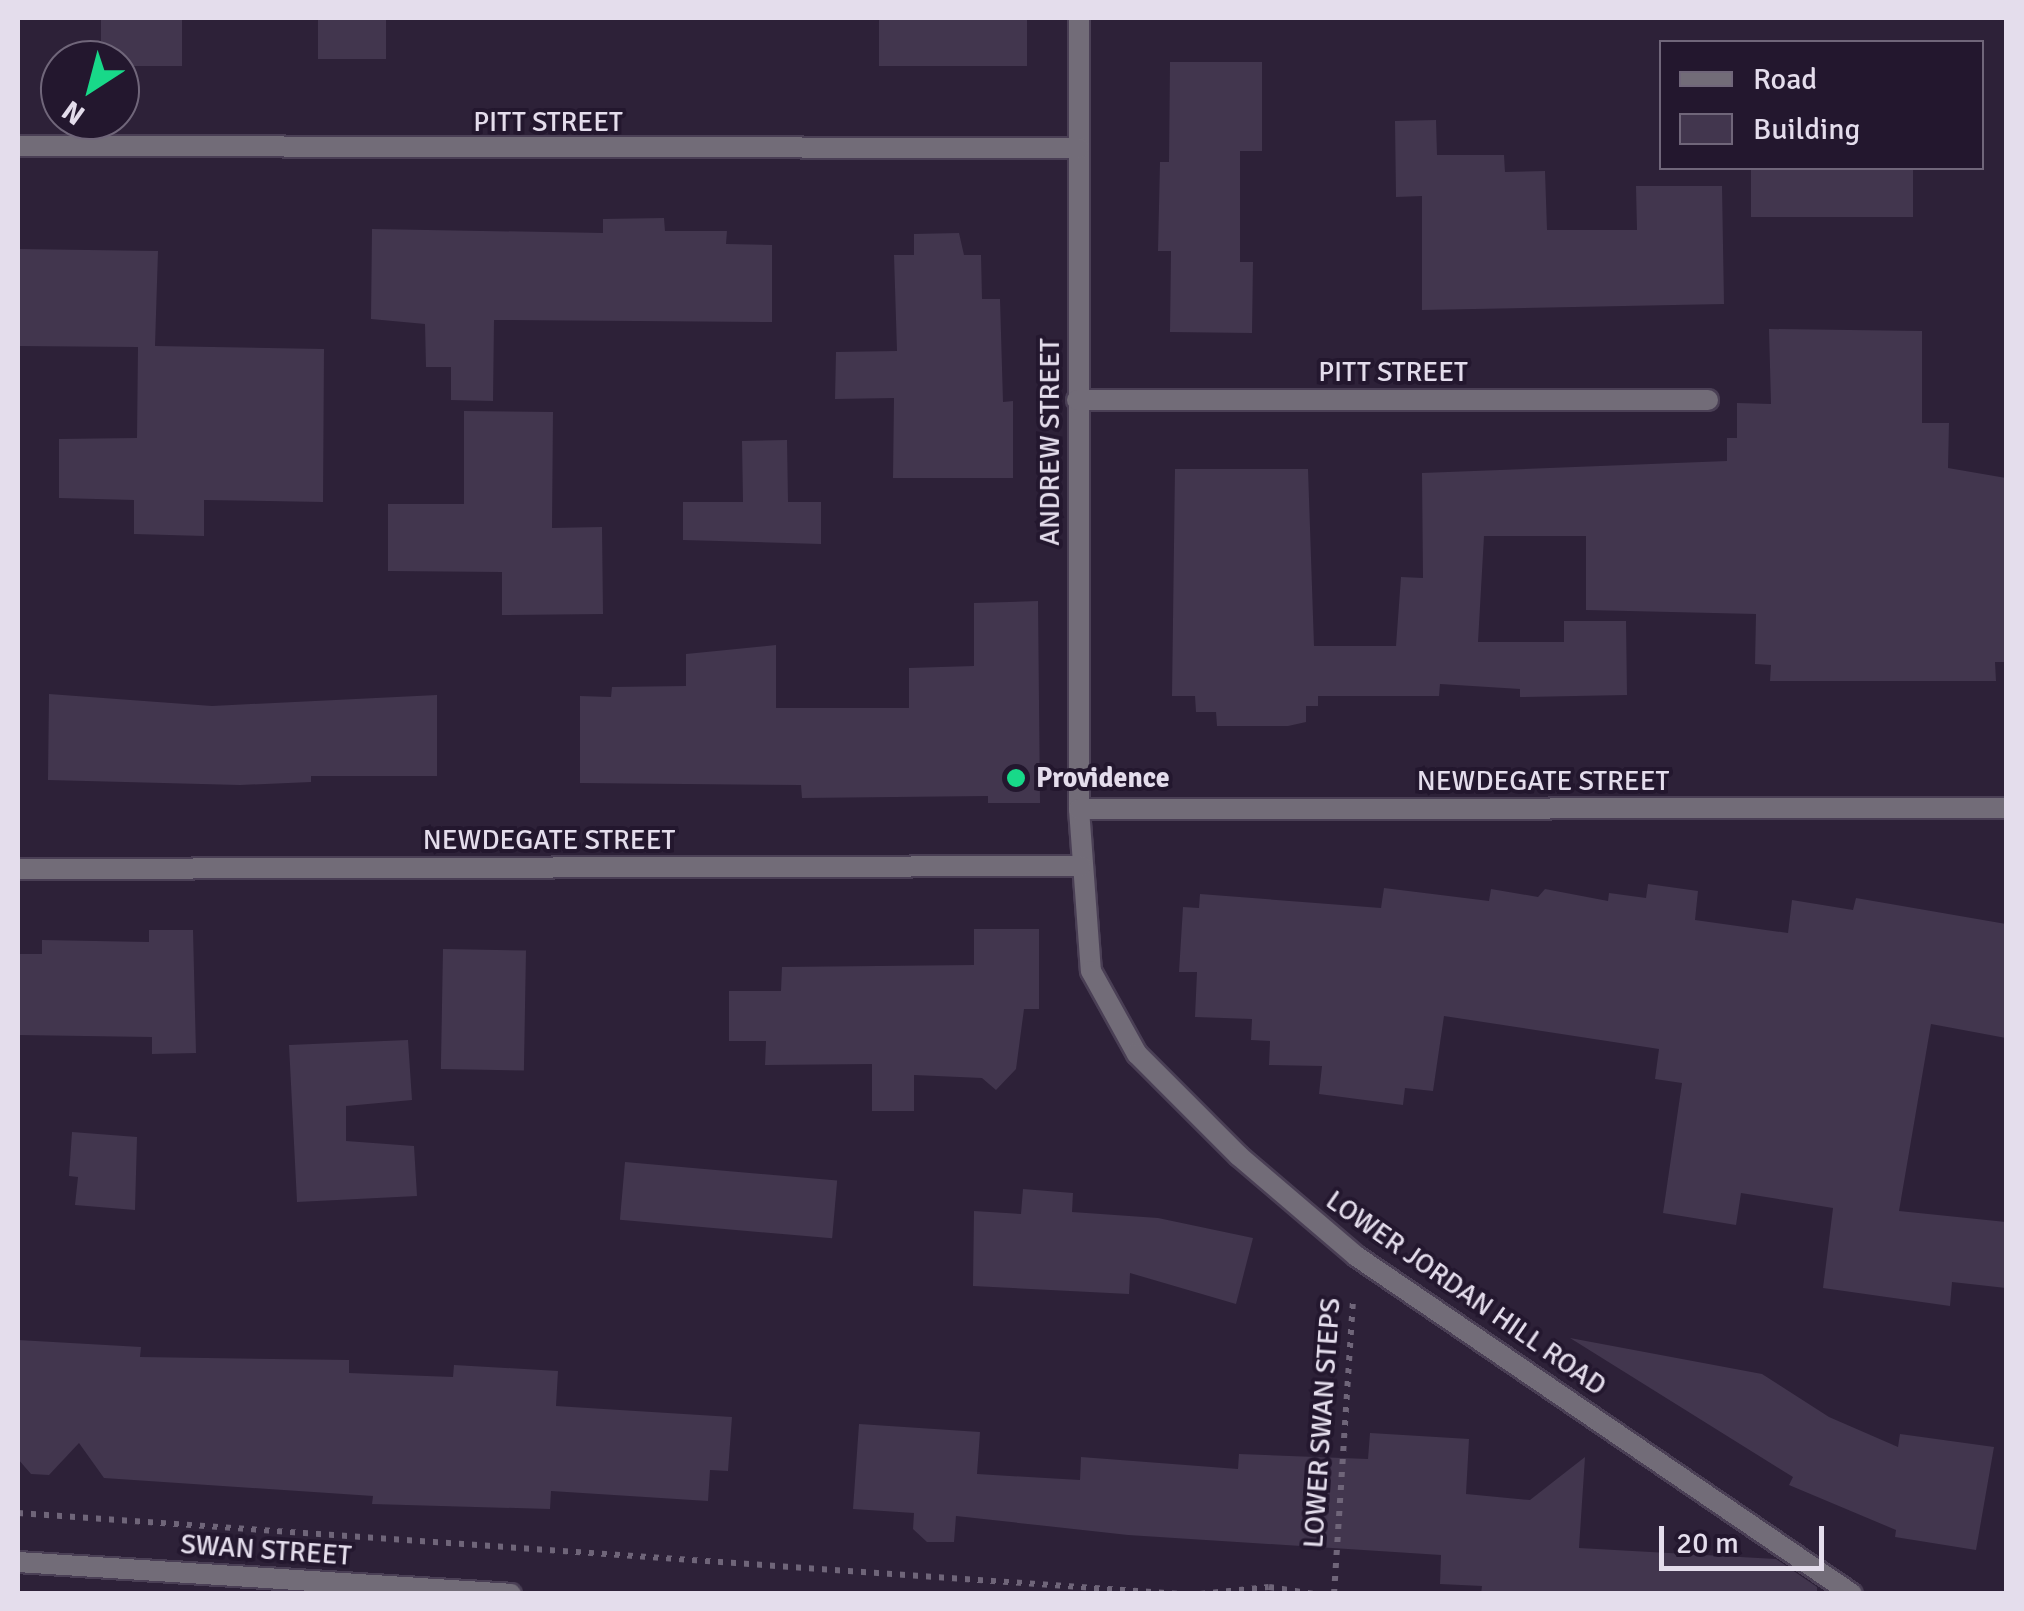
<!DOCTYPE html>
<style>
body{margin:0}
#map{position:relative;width:2024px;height:1611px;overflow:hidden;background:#2d2138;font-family:Signika,sans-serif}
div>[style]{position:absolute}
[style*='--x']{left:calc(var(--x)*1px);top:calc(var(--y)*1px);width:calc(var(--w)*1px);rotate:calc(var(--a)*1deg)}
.building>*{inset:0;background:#42364e;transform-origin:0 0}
.path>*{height:6px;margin-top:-3px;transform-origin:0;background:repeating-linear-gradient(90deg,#6f6579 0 5px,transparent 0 13px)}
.roads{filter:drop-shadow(2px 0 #4a3f55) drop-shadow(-2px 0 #4a3f55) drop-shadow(0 2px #4a3f55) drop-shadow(0 -2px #4a3f55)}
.minor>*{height:20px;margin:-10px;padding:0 10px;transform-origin:10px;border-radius:10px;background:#726c78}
.dots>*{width:28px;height:28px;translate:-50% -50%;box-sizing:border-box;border:5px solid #23172e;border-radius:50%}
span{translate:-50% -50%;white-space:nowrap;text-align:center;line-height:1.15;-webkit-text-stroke:8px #23172e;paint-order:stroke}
.street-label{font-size:28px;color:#e4ddec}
.poi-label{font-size:28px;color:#e4ddec;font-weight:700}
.left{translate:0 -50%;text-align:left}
.frame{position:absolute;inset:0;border:20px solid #e4ddec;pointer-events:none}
.legend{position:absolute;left:1659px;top:40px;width:325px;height:130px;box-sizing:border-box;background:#23172e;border:2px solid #70667a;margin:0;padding:12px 18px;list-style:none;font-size:30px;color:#e4ddec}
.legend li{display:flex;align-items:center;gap:20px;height:50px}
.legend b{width:50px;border:2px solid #70667a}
.north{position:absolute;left:40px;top:40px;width:100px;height:100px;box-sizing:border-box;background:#23172e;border:2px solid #70667a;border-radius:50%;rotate:216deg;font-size:28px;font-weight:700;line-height:40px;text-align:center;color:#e4ddec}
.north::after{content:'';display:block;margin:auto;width:35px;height:45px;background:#18d989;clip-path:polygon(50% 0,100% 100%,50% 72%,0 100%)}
.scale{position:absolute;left:1659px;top:1526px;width:165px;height:45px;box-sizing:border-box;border:5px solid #e4ddec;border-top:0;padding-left:12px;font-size:30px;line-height:35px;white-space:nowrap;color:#e4ddec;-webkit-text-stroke:8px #23172e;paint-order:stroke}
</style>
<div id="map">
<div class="building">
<div style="clip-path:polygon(101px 18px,182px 18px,182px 66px,120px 66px,120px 60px,101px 60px)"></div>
<div style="left:318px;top:18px;width:68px;height:41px"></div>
<div style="left:879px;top:18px;width:148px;height:48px"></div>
<div style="clip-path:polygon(1170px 62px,1262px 62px,1262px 151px,1240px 151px,1240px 262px,1253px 262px,1252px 333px,1170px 332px,1171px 251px,1158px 251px,1160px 162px,1169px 162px)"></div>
<div style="clip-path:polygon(1436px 120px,1437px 155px,1504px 155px,1505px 172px,1545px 171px,1547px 230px,1637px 230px,1636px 186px,1722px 186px,1724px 304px,1422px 310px,1422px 196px,1396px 197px,1395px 121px)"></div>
<div style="left:1751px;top:168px;width:162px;height:49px"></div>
<div style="clip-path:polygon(664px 218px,665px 231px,727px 231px,726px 244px,772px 245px,772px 322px,494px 320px,493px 401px,451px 400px,451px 367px,426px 367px,425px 324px,371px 319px,372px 229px,603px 233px,603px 219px)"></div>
<div style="clip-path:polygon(959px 233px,964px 255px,981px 255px,982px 299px,1000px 299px,1003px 402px,1013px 401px,1013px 478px,893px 478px,894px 398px,835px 399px,836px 352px,897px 351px,894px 255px,914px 255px,914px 234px)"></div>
<div style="clip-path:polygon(18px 249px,158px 251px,155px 346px,324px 349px,323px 502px,204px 500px,204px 536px,134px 534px,134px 500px,59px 498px,59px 439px,137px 438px,138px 347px,18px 346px)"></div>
<div style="clip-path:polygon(1769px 329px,1922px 331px,1922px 423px,1949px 423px,1948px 468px,2006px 478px,2006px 662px,1995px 662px,1996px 681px,1770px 681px,1771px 665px,1755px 664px,1756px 614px,1586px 610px,1586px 536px,1484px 536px,1478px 642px,1564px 642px,1564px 621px,1626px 621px,1627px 695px,1520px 697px,1520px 689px,1440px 684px,1439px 696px,1318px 696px,1318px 706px,1306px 706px,1306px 722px,1288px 726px,1217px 726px,1216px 712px,1196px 712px,1195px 696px,1172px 696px,1175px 469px,1308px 469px,1314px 646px,1396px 646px,1401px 577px,1423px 578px,1422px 473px,1727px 461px,1727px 438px,1737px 438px,1737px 403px,1771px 404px)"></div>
<div style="clip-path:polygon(464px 411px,553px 412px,552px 528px,602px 527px,603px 614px,502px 615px,502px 572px,388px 571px,388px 504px,464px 504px)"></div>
<div style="clip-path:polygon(787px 440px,788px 502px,821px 502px,821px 544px,683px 540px,683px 502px,743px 502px,742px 441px)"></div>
<div style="clip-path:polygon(1038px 601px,1040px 803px,988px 803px,988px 796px,802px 798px,801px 785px,580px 783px,580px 696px,611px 697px,612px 687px,686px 686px,686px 654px,776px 645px,776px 708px,909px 708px,909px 668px,974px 666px,974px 603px)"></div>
<div style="clip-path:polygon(49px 694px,212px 706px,437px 695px,437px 776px,311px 776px,311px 782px,240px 785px,48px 780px)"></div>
<div style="clip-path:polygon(1648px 884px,1698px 891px,1695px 920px,1788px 933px,1792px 900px,1853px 910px,1856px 898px,2006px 924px,2006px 1038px,1931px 1024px,1899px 1211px,2006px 1222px,2006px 1288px,1952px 1282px,1950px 1306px,1823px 1288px,1833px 1208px,1741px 1193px,1736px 1225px,1663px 1213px,1682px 1083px,1655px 1079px,1659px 1049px,1444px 1016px,1433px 1091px,1405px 1088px,1403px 1105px,1319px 1094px,1322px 1066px,1269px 1065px,1270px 1041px,1251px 1040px,1252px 1019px,1195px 1017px,1197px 972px,1179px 972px,1183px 907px,1199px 908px,1200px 894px,1381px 908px,1384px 888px,1489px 901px,1491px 889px,1538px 897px,1545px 889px,1608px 901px,1609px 893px,1646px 898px)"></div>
<div style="clip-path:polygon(974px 929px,1039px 929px,1039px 1009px,1024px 1009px,1016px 1069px,996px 1090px,982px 1078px,914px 1075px,914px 1111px,872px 1111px,872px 1064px,765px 1065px,766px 1041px,729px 1041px,729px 991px,781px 991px,782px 967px,974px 965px)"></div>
<div style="clip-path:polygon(149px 930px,193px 930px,196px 1053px,152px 1054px,152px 1037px,18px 1035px,18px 954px,42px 954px,42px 940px,149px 942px)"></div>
<div style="left:443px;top:949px;width:83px;height:120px;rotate:1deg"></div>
<div style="clip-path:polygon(408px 1040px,412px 1100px,346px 1106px,346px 1141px,414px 1146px,417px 1196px,297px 1202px,289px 1045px)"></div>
<div style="clip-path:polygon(72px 1132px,137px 1137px,135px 1210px,75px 1205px,78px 1177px,69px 1176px)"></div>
<div style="left:625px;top:1162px;width:213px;height:58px;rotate:5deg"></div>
<div style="clip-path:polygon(1023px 1189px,1073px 1193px,1072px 1212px,1158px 1218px,1253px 1238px,1236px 1304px,1130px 1273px,1129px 1294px,973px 1286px,974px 1211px,1021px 1214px)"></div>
<div style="clip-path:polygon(1570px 1338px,1762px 1374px,1829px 1417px,1898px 1447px,1900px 1434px,1994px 1447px,1976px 1550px,1895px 1537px,1896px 1530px,1789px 1485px,1793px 1477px)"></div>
<div style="clip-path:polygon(18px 1340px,141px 1347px,140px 1357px,349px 1360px,349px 1373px,453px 1377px,454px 1365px,558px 1371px,556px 1406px,732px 1417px,728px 1471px,710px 1470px,708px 1501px,551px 1491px,550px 1509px,372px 1504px,373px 1496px,104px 1478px,79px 1443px,49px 1475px,31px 1474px,18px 1459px)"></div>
<div style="clip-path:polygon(859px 1424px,980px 1432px,977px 1474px,1080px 1480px,1081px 1457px,1238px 1469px,1239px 1454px,1368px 1459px,1370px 1433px,1469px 1439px,1466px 1494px,1530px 1500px,1585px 1457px,1579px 1548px,1776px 1559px,1817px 1587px,1817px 1594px,1481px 1594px,1482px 1586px,1440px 1584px,1441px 1555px,1128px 1535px,956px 1516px,954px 1542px,927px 1542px,913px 1529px,914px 1513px,853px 1509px)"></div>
</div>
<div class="path">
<div style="--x:18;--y:1513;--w:1165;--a:3.99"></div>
<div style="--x:1200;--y:1594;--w:69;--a:-5.8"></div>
<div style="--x:1269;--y:1587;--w:47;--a:8.7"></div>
<div style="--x:1334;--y:1594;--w:298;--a:-86.3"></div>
</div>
<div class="roads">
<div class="minor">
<div style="--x:1079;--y:18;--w:791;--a:90"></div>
<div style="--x:1079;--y:809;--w:162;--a:85.8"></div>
<div style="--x:1091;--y:971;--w:95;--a:61"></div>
<div style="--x:1137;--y:1054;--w:144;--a:45"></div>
<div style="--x:1239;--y:1156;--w:154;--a:40.5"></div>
<div style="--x:1356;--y:1256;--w:600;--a:34.27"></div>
<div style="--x:18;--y:146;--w:1061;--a:0.11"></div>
<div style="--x:1077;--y:400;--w:631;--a:0"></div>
<div style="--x:1079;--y:809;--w:927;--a:-0.06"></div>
<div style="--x:18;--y:869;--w:1063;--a:-0.16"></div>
<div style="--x:18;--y:1562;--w:494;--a:3.7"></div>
</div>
</div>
<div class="dots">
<div style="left:1016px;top:778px;background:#18d989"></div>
</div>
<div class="street-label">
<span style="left:548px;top:122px">PITT STREET</span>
<span style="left:1393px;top:372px">PITT STREET</span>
<span style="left:1050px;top:442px;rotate:-90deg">ANDREW STREET</span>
<span style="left:1543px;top:781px">NEWDEGATE STREET</span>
<span style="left:549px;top:840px">NEWDEGATE STREET</span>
<span style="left:1466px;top:1293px;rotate:35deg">LOWER JORDAN HILL ROAD</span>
<span style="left:1322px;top:1423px;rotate:-86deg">LOWER SWAN STEPS</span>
<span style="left:266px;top:1550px;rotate:4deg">SWAN STREET</span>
</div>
<div class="poi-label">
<span class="left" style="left:1036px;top:778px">Providence</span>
</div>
<div class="frame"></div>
<ul class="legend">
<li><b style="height:12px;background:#726c78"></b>Road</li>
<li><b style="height:28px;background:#42364e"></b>Building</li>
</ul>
<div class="north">N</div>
<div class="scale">20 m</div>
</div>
